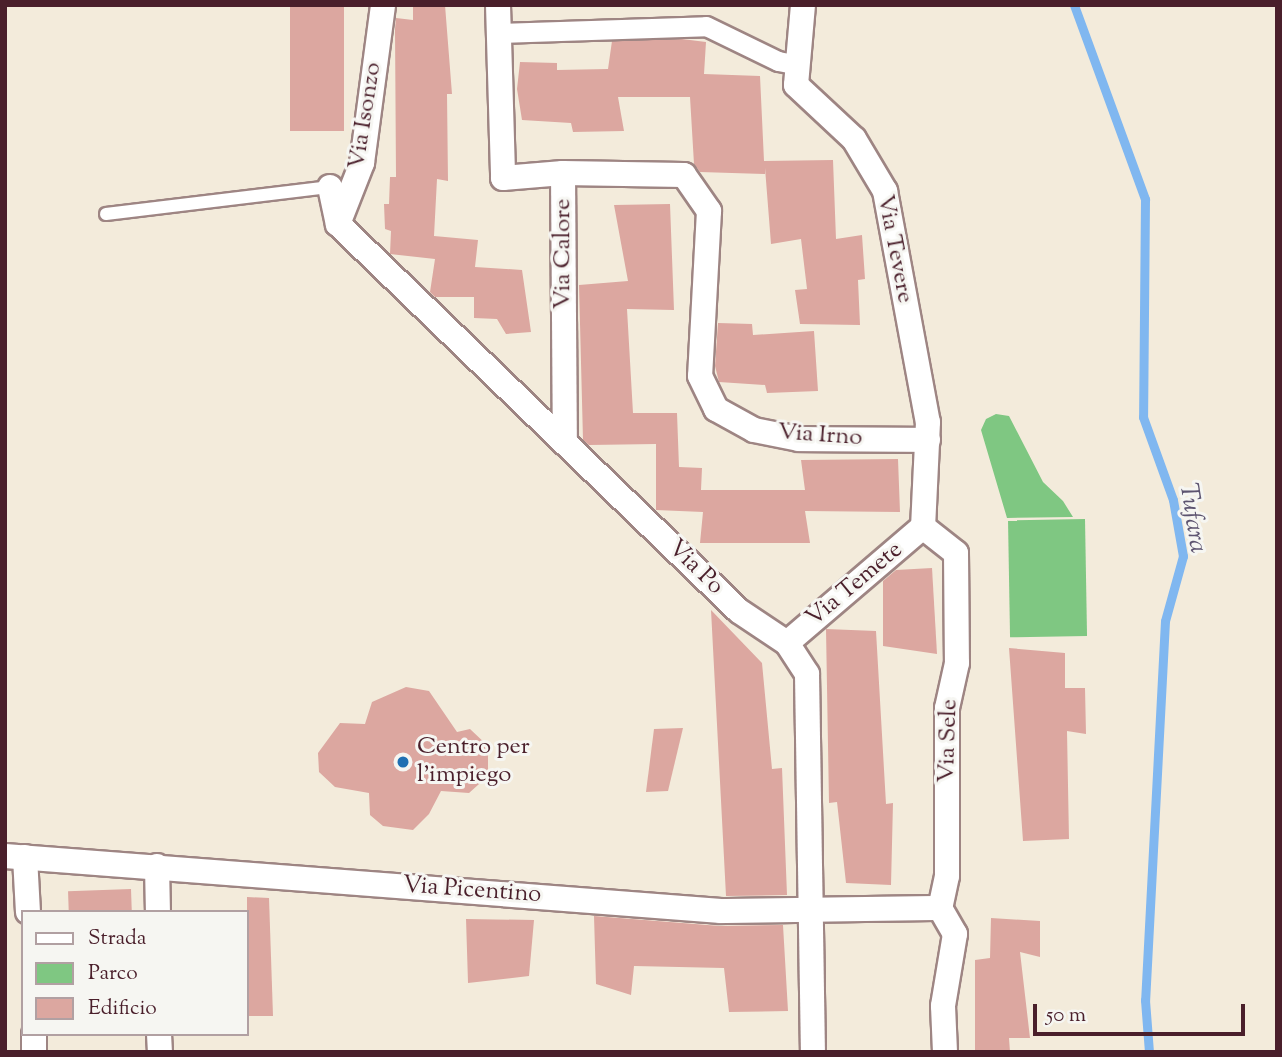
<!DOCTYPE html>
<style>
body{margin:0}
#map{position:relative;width:1282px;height:1057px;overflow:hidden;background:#f3ebdb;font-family:"Sorts Mill Goudy",serif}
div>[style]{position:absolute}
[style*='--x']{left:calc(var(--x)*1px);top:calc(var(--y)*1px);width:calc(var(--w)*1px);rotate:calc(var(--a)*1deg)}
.green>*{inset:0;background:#7fc782;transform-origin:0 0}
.stream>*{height:9px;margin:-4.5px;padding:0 4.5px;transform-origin:4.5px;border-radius:4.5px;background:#80b7f0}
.building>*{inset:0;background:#dca7a0;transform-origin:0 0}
.roads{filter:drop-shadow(2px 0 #9e8583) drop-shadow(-2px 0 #9e8583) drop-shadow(0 2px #9e8583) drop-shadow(0 -2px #9e8583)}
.service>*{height:12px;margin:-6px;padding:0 6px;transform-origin:6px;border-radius:6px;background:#fff}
.pedestrian>*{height:19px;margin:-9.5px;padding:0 9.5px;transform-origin:9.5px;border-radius:9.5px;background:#fff}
.minor>*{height:24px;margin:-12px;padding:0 12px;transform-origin:12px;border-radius:12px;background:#fff}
.dots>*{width:19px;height:19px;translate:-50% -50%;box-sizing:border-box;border:4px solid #f6f6f2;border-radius:50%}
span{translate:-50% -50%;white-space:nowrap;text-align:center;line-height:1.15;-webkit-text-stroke:6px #f6f6f2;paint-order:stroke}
.street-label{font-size:24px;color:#4a1f2b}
.poi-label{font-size:24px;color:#4a1f2b}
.left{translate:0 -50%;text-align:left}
.water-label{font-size:26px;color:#5d5470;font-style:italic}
.frame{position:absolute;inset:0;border:7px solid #4a1f2b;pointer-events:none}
.legend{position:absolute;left:21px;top:910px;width:228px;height:126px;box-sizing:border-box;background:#f6f6f2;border:2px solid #b1a0a2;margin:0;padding:9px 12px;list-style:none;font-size:21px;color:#4a1f2b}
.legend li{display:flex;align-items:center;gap:14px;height:35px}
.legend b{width:35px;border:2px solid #b1a0a2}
.scale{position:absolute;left:1033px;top:1004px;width:212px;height:32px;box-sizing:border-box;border:4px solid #4a1f2b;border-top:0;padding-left:9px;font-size:21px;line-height:24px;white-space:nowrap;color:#4a1f2b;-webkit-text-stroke:5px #f6f6f2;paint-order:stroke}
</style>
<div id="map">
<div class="green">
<div style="clip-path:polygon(996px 414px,1009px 416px,1043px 482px,1063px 501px,1073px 517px,1007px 518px,981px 430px,986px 419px)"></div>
<div style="left:1085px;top:519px;width:117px;height:77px;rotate:89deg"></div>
</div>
<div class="stream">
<div style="--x:1074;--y:5;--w:207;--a:69.9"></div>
<div style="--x:1145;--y:199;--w:218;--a:90.5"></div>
<div style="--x:1143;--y:417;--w:88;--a:70.1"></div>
<div style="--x:1173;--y:500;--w:57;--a:79.9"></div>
<div style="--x:1183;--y:556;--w:67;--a:105.5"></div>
<div style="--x:1165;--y:621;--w:380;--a:93"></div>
<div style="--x:1145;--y:1000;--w:52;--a:85.6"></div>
</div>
<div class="building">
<div style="left:290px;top:5px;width:54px;height:126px"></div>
<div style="clip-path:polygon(413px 5px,445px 5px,452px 94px,447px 94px,448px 181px,437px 179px,434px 236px,478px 240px,475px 267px,522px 270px,531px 332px,506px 334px,497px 319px,474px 318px,474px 297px,435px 297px,430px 292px,435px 259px,390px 254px,391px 231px,385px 229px,384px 204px,389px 204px,390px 177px,396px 177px,395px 29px,396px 18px,413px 20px)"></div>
<div style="clip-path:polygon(682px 39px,706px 42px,704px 74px,760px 76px,764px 161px,833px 160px,836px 239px,862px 235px,865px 279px,858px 280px,860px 325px,800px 324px,795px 290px,807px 289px,801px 239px,771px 244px,765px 168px,765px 174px,700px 172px,694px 164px,690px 97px,618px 97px,624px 131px,573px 132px,571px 123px,522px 120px,517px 89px,520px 62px,557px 63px,557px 70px,608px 69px,612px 41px)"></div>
<div style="clip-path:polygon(670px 204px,674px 310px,627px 309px,633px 413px,677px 413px,679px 467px,702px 468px,701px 490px,805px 490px,801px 460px,898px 459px,900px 512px,805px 511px,810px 543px,700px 543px,703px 512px,656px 510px,656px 444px,589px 445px,583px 440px,579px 285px,628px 281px,614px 205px)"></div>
<div style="clip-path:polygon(718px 323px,752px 324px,753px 335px,814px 331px,818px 391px,767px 393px,765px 385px,719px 382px,715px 366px)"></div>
<div style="clip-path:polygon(932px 568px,937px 654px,883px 646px,883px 581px,896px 570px)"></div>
<div style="clip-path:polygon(711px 610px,762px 663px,772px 769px,782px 768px,787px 895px,726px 896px)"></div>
<div style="clip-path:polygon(826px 629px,876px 631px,886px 804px,893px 803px,891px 885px,846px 883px,837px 802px,829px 803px)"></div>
<div style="clip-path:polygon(1009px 648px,1065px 653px,1065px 688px,1085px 688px,1086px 734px,1067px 731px,1069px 839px,1023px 841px)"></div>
<div style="clip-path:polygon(406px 687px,429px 691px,457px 732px,470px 729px,488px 746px,488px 776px,469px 793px,441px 791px,429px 814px,413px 830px,383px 826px,370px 815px,369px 793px,335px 787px,319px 772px,318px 753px,340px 723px,365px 724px,372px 702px)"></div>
<div style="clip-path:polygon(683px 728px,668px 791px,646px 792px,654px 729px)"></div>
<div style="left:131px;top:889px;width:23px;height:63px;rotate:88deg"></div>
<div style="clip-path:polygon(247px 897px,269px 898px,273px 1016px,247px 1016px)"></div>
<div style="clip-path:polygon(594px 916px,720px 926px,783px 925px,788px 1011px,729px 1012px,724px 968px,634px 966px,631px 995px,596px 984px)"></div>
<div style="clip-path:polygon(991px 918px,1040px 921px,1040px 957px,1020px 952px,1030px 1038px,1009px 1038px,1010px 1052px,975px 1052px,975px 960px,990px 958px)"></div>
<div style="clip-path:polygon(466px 919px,534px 920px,529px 976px,468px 983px)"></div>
</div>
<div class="roads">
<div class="service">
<div style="--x:106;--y:214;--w:226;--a:-6.9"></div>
</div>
<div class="pedestrian">
<div style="--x:499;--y:33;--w:207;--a:-1.9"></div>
<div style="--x:706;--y:26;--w:80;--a:25.9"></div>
<div style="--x:778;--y:61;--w:21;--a:11"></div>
</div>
<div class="minor">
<div style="--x:498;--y:5;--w:173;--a:88.3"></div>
<div style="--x:503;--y:178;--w:60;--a:-4.8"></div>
<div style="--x:563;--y:173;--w:121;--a:0.9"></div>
<div style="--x:684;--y:175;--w:44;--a:55.2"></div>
<div style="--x:709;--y:211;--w:165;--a:93.1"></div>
<div style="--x:700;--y:376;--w:37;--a:64"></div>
<div style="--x:716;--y:409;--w:43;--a:28.9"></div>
<div style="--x:754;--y:430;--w:46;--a:11.3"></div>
<div style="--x:799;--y:439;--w:129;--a:0.4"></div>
<div style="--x:803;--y:5;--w:80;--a:95"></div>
<div style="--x:796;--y:85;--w:79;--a:43"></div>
<div style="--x:854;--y:139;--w:61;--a:59.2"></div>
<div style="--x:885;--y:191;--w:235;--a:79.5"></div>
<div style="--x:928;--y:422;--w:105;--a:92.7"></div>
<div style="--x:923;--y:527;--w:42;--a:38.2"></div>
<div style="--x:956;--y:553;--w:110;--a:89.5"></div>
<div style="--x:957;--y:663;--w:46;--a:102.5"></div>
<div style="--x:947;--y:708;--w:168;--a:90"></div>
<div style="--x:947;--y:876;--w:33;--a:102"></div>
<div style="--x:940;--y:908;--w:30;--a:60"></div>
<div style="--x:955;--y:934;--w:73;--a:99.5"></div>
<div style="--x:943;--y:1006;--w:46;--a:87.5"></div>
<div style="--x:563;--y:173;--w:270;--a:89.6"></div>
<div style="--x:330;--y:187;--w:38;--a:78"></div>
<div style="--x:338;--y:224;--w:557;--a:43.98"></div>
<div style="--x:739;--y:611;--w:58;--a:33.7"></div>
<div style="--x:787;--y:643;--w:37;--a:57"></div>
<div style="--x:807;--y:674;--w:378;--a:89.1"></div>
<div style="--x:338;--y:224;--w:66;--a:-68.5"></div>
<div style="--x:362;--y:163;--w:159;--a:-82.4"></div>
<div style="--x:787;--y:643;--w:179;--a:-40.5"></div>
<div style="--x:5;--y:856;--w:718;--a:4.39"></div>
<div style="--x:721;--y:911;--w:219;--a:-0.8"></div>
<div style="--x:25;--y:857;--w:55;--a:86.9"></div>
<div style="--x:157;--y:866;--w:46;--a:88.8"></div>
<div style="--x:159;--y:1034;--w:18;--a:87"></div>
<div style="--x:34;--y:1052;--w:18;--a:-90"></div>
</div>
</div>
<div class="dots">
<div style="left:403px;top:762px;background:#1f6fb2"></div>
</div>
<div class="street-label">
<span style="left:366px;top:116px;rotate:-81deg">Via Isonzo</span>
<span style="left:894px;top:249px;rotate:79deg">Via Tevere</span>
<span style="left:564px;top:254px;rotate:-90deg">Via Calore</span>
<span style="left:820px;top:436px;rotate:4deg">Via Irno</span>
<span style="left:695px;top:568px;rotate:44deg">Via Po</span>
<span style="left:855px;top:585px;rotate:-40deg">Via Temete</span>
<span style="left:949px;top:741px;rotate:-88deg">Via Sele</span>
<span style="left:472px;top:891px;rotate:4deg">Via Picentino</span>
</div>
<div class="poi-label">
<span class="left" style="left:417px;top:762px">Centro per<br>l'impiego</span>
</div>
<div class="water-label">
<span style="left:1192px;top:518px;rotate:81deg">Tufara</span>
</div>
<div class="frame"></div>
<ul class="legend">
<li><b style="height:9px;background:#fff"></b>Strada</li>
<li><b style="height:19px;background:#7fc782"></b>Parco</li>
<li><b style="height:19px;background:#dca7a0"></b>Edificio</li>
</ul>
<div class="scale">50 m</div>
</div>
